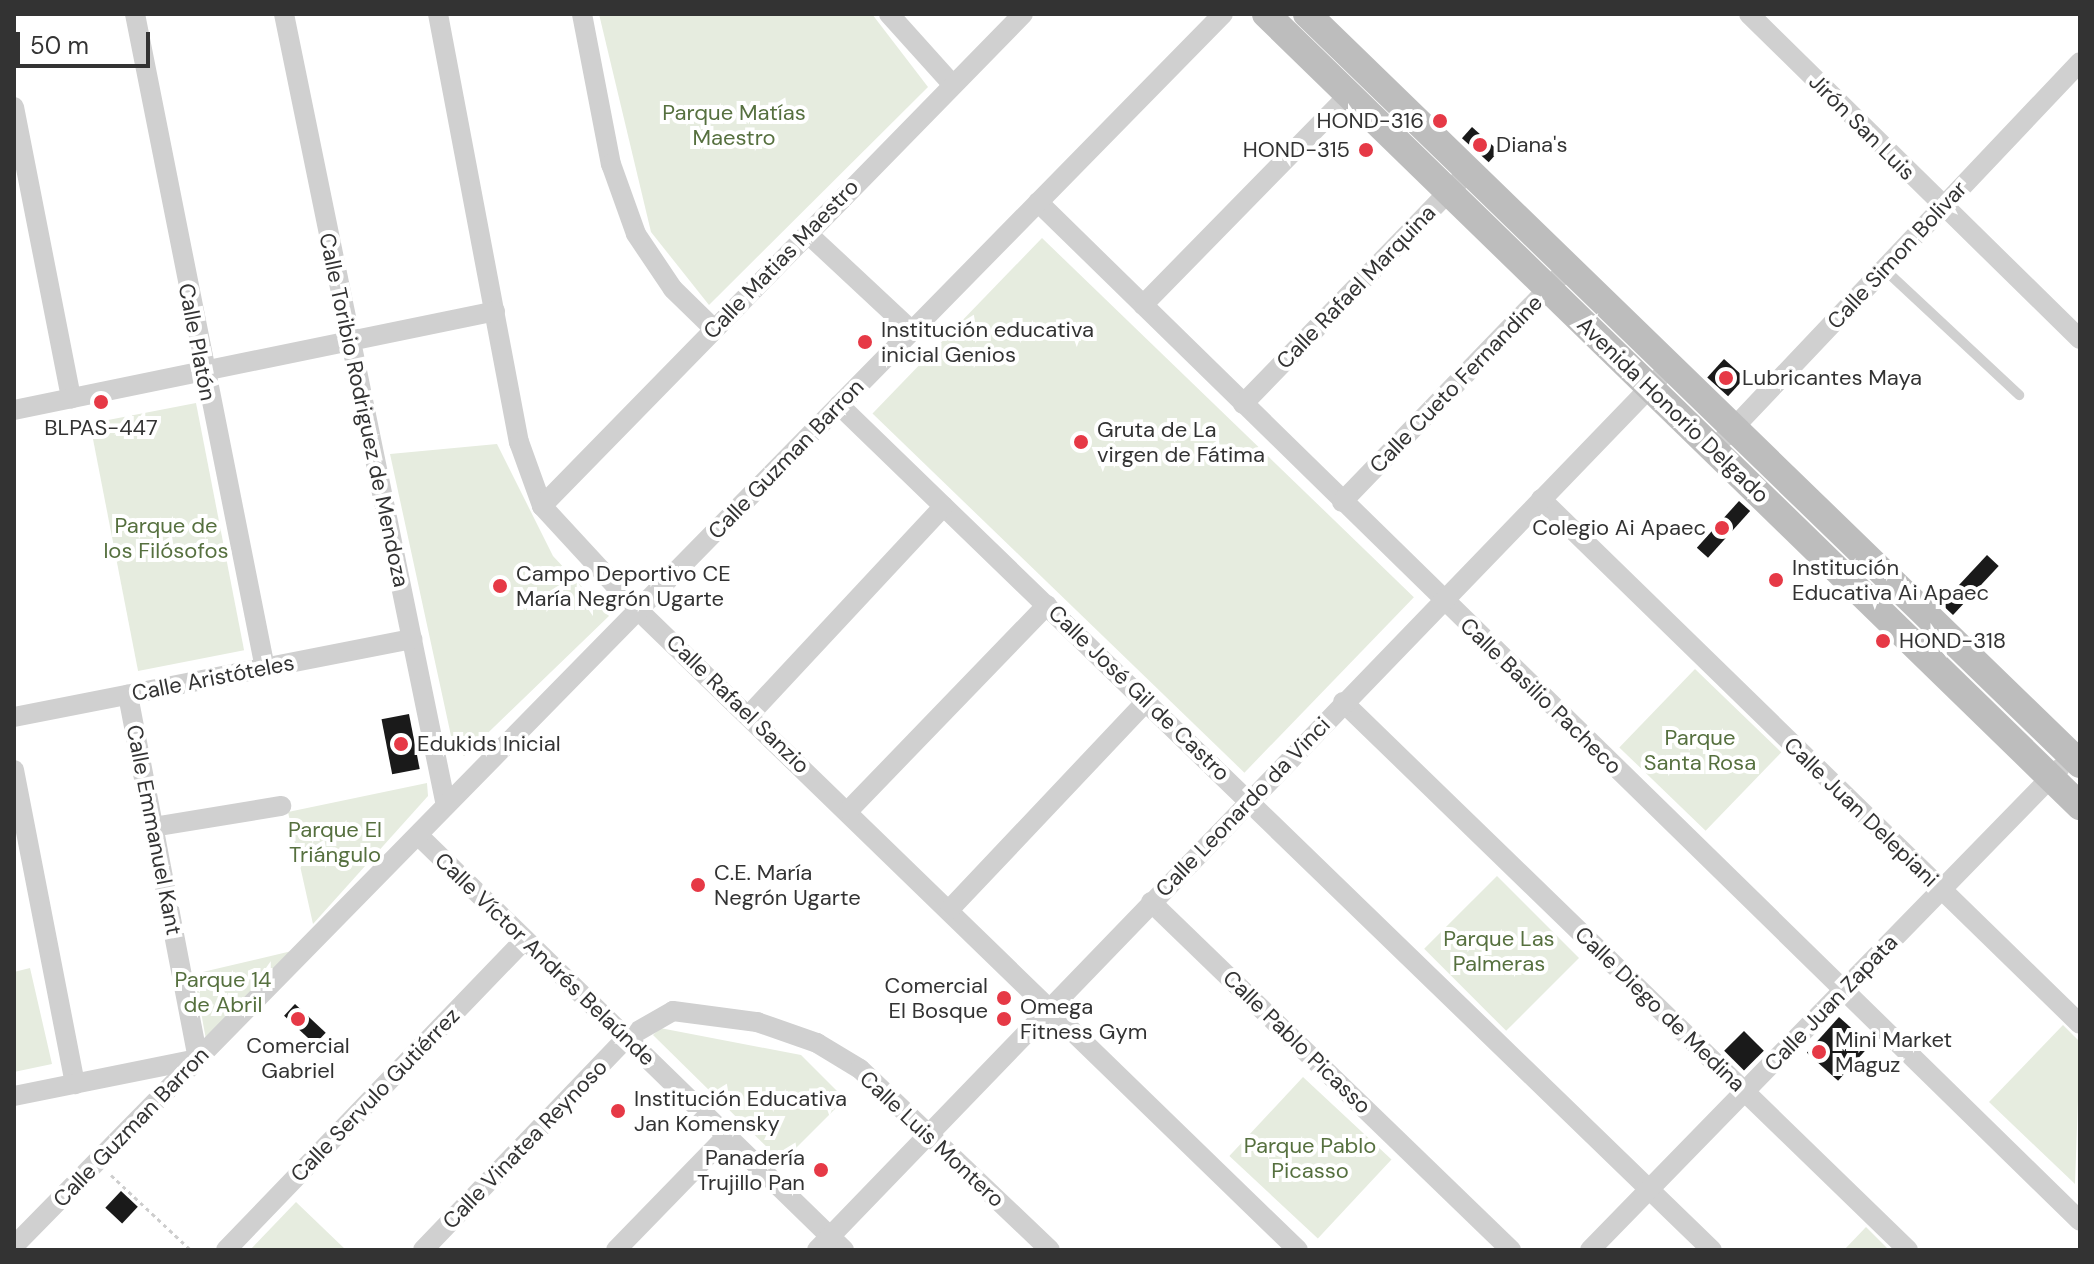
<!DOCTYPE html>
<meta charset="utf-8">
<style>
body{margin:0}
#map{position:relative;width:2094px;height:1264px;overflow:hidden;background:#fff;font-family:"DM Sans",sans-serif}
div>[style]{position:absolute}
[style*='--x']{left:calc(var(--x)*1px);top:calc(var(--y)*1px);width:calc(var(--w)*1px);rotate:calc(var(--a)*1deg)}
.green>*{inset:0;background:#e6ecdf;transform-origin:0 0}
.building>*{inset:0;background:#1a1a1a;transform-origin:0 0}
.path>*{height:3px;margin-top:-1.5px;transform-origin:0;background:repeating-linear-gradient(90deg,#cdcdcd 0 4px,transparent 0 8px)}
.lane>*{height:10px;margin:-5px;padding:0 5px;transform-origin:5px;border-radius:5px;background:#d0d0d0}
.street>*{height:20px;margin:-10px;padding:0 10px;transform-origin:10px;border-radius:10px;background:#d0d0d0}
.secondary>*{height:28px;margin:-14px;padding:0 14px;transform-origin:14px;border-radius:14px;background:#bdbdbd}
.dots>*{width:22px;height:22px;translate:-50% -50%;box-sizing:border-box;border:4px solid #fff;border-radius:50%}
span{translate:-50% -50%;white-space:nowrap;text-align:center;line-height:1.15;-webkit-text-stroke:8px #fff;paint-order:stroke}
.park-label{font-size:22px;color:#56703f}
.poi-label{font-size:22px;color:#333}
.right{translate:-100% -50%;text-align:right}
.left{translate:0 -50%;text-align:left}
.street-label{font-size:22px;color:#333}
.frame{position:absolute;inset:0;border:16px solid #333;pointer-events:none}
.scale{position:absolute;left:16px;top:32px;width:134px;height:36px;box-sizing:border-box;border:4px solid #333;border-top:0;padding-left:10px;font-size:24px;line-height:28px;white-space:nowrap;color:#333;-webkit-text-stroke:6px #fff;paint-order:stroke}
</style>
<div id="map">
<div class="green">
<div style="clip-path:polygon(599px 14px,872px 14px,928px 87px,709px 305px,651px 232px)"></div>
<div style="left:1042px;top:238px;width:517px;height:244px;rotate:44deg"></div>
<div style="left:196px;top:403px;width:252px;height:108px;rotate:79deg"></div>
<div style="clip-path:polygon(497px 444px,553px 556px,609px 616px,464px 756px,453px 745px,390px 454px)"></div>
<div style="left:1695px;top:669px;width:120px;height:109px;rotate:44deg"></div>
<div style="clip-path:polygon(427px 783px,428px 796px,313px 924px,288px 812px)"></div>
<div style="left:1497px;top:876px;width:116px;height:103px;rotate:45deg"></div>
<div style="clip-path:polygon(296px 950px,207px 1045px,194px 974px)"></div>
<div style="clip-path:polygon(30px 968px,52px 1064px,14px 1072px,14px 972px)"></div>
<div style="clip-path:polygon(2063px 1025px,2080px 1042px,2075px 1184px,1989px 1102px)"></div>
<div style="clip-path:polygon(660px 1028px,801px 1055px,845px 1099px,782px 1162px,653px 1035px)"></div>
<div style="left:1303px;top:1077px;width:121px;height:108px;rotate:43deg"></div>
<div style="clip-path:polygon(296px 1202px,346px 1250px,250px 1250px)"></div>
<div style="clip-path:polygon(1866px 1227px,1889px 1250px,1844px 1250px)"></div>
</div>
<div class="building">
<div style="left:1472px;top:127px;width:36px;height:15px;rotate:42deg"></div>
<div style="left:1724px;top:359px;width:28px;height:25px;rotate:42deg"></div>
<div style="left:1739px;top:501px;width:15px;height:63px;rotate:42deg"></div>
<div style="left:1987px;top:555px;width:16px;height:67px;rotate:43deg"></div>
<div style="left:409px;top:714px;width:56px;height:28px;rotate:79deg"></div>
<div style="left:295px;top:1004px;width:42px;height:16px;rotate:43deg"></div>
<div style="left:1839px;top:1017px;width:42px;height:48px;rotate:42deg"></div>
<div style="left:1744px;top:1031px;width:28px;height:28px;rotate:45deg"></div>
<div style="left:121px;top:1191px;width:23px;height:23px;rotate:43deg"></div>
</div>
<div class="path">
<div style="--x:111;--y:1175;--w:110;--a:43.2"></div>
</div>
<div class="lane">
<div style="--x:1884;--y:269;--w:185;--a:43"></div>
</div>
<div class="street">
<div style="--x:135;--y:14;--w:667;--a:78.76"></div>
<div style="--x:284;--y:14;--w:808;--a:78.44"></div>
<div style="--x:438;--y:14;--w:436;--a:79.3"></div>
<div style="--x:519;--y:442;--w:68;--a:70.2"></div>
<div style="--x:542;--y:506;--w:142;--a:47.3"></div>
<div style="--x:638;--y:610;--w:919;--a:44.12"></div>
<div style="--x:582;--y:14;--w:153;--a:79.1"></div>
<div style="--x:611;--y:164;--w:74;--a:70.3"></div>
<div style="--x:636;--y:234;--w:66;--a:56.1"></div>
<div style="--x:673;--y:289;--w:56;--a:44.3"></div>
<div style="--x:889;--y:14;--w:94;--a:48"></div>
<div style="--x:1749;--y:14;--w:464;--a:44.5"></div>
<div style="--x:14;--y:107;--w:297;--a:78.9"></div>
<div style="--x:1038;--y:202;--w:1457;--a:44.36"></div>
<div style="--x:807;--y:233;--w:144;--a:43"></div>
<div style="--x:1143;--y:305;--w:294;--a:-45.6"></div>
<div style="--x:1243;--y:404;--w:326;--a:-45.9"></div>
<div style="--x:839;--y:405;--w:1215;--a:44.07"></div>
<div style="--x:14;--y:410;--w:491;--a:-11.6"></div>
<div style="--x:1725;--y:437;--w:516;--a:-46.57"></div>
<div style="--x:1541;--y:499;--w:752;--a:44.25"></div>
<div style="--x:1342;--y:502;--w:327;--a:-46"></div>
<div style="--x:542;--y:506;--w:688;--a:-45.65"></div>
<div style="--x:1343;--y:702;--w:787;--a:44.12"></div>
<div style="--x:750;--y:714;--w:284;--a:-47"></div>
<div style="--x:14;--y:717;--w:406;--a:-11.1"></div>
<div style="--x:14;--y:770;--w:320;--a:79"></div>
<div style="--x:849;--y:810;--w:285;--a:-46"></div>
<div style="--x:153;--y:827;--w:130;--a:-9.3"></div>
<div style="--x:418;--y:835;--w:595;--a:44.25"></div>
<div style="--x:1151;--y:902;--w:501;--a:44.03"></div>
<div style="--x:950;--y:909;--w:286;--a:-46.6"></div>
<div style="--x:14;--y:1096;--w:188;--a:-11.4"></div>
<div style="--x:198;--y:1059;--w:371;--a:-100.9"></div>
<div style="--x:14;--y:1246;--w:1726;--a:-45.54"></div>
<div style="--x:226;--y:1250;--w:431;--a:-46.1"></div>
<div style="--x:423;--y:1250;--w:294;--a:-46.2"></div>
<div style="--x:626;--y:1038;--w:54;--a:-29.9"></div>
<div style="--x:673;--y:1011;--w:85;--a:7.5"></div>
<div style="--x:757;--y:1022;--w:64;--a:19.3"></div>
<div style="--x:817;--y:1043;--w:50;--a:31.2"></div>
<div style="--x:860;--y:1069;--w:262;--a:43.6"></div>
<div style="--x:616;--y:1250;--w:159;--a:-45.8"></div>
<div style="--x:817;--y:1250;--w:1212;--a:-46"></div>
<div style="--x:1590;--y:1250;--w:672;--a:-45.72"></div>
</div>
<div class="secondary">
<div style="--x:1266;--y:14;--w:1136;--a:44.22"></div>
<div style="--x:1307;--y:14;--w:1077;--a:44.13"></div>
</div>
<div class="dots">
<div style="left:1440px;top:121px;background:#e63946"></div>
<div style="left:1480px;top:145px;background:#e63946"></div>
<div style="left:1366px;top:150px;background:#e63946"></div>
<div style="left:865px;top:342px;background:#e63946"></div>
<div style="left:1726px;top:378px;background:#e63946"></div>
<div style="left:101px;top:402px;background:#e63946"></div>
<div style="left:1081px;top:442px;background:#e63946"></div>
<div style="left:1722px;top:528px;background:#e63946"></div>
<div style="left:1776px;top:580px;background:#e63946"></div>
<div style="left:500px;top:586px;background:#e63946"></div>
<div style="left:1883px;top:641px;background:#e63946"></div>
<div style="left:401px;top:744px;background:#e63946"></div>
<div style="left:698px;top:885px;background:#e63946"></div>
<div style="left:1004px;top:998px;background:#e63946"></div>
<div style="left:298px;top:1019px;background:#e63946"></div>
<div style="left:1004px;top:1019px;background:#e63946"></div>
<div style="left:1819px;top:1052px;background:#e63946"></div>
<div style="left:618px;top:1111px;background:#e63946"></div>
<div style="left:821px;top:1170px;background:#e63946"></div>
</div>
<div class="park-label">
<span style="left:734px;top:125px">Parque Matías<br>Maestro</span>
<span style="left:166px;top:538px">Parque de<br>los Filósofos</span>
<span style="left:1700px;top:750px">Parque<br>Santa Rosa</span>
<span style="left:335px;top:842px">Parque El<br>Triángulo</span>
<span style="left:1499px;top:951px">Parque Las<br>Palmeras</span>
<span style="left:223px;top:992px">Parque 14<br>de Abril</span>
<span style="left:1310px;top:1158px">Parque Pablo<br>Picasso</span>
</div>
<div class="poi-label">
<span class="right" style="left:1424px;top:121px">HOND-316</span>
<span class="left" style="left:1496px;top:145px">Diana's</span>
<span class="right" style="left:1350px;top:150px">HOND-315</span>
<span class="left" style="left:881px;top:342px">Institución educativa<br>inicial Genios</span>
<span class="left" style="left:1742px;top:378px">Lubricantes Maya</span>
<span style="left:101px;top:428px">BLPAS-447</span>
<span class="left" style="left:1097px;top:442px">Gruta de La<br>virgen de Fátima</span>
<span class="right" style="left:1706px;top:528px">Colegio Ai Apaec</span>
<span class="left" style="left:1792px;top:580px">Institución<br>Educativa Ai Apaec</span>
<span class="left" style="left:516px;top:586px">Campo Deportivo CE<br>María Negrón Ugarte</span>
<span class="left" style="left:1899px;top:641px">HOND-318</span>
<span class="left" style="left:417px;top:744px">Edukids Inicial</span>
<span class="left" style="left:714px;top:885px">C.E. María<br>Negrón Ugarte</span>
<span class="right" style="left:988px;top:998px">Comercial<br>El Bosque</span>
<span class="left" style="left:1020px;top:1019px">Omega<br>Fitness Gym</span>
<span class="left" style="left:1835px;top:1052px">Mini Market<br>Maguz</span>
<span style="left:298px;top:1058px">Comercial<br>Gabriel</span>
<span class="left" style="left:634px;top:1111px">Institución Educativa<br>Jan Komensky</span>
<span class="right" style="left:805px;top:1170px">Panadería<br>Trujillo Pan</span>
</div>
<div class="street-label">
<span style="left:1862px;top:127px;rotate:45deg">Jirón San Luis</span>
<span style="left:1897px;top:255px;rotate:-47deg">Calle Simon Bolivar</span>
<span style="left:781px;top:259px;rotate:-46deg">Calle Matias Maestro</span>
<span style="left:1356px;top:287px;rotate:-46deg">Calle Rafael Marquina</span>
<span style="left:197px;top:342px;rotate:79deg">Calle Platón</span>
<span style="left:1456px;top:384px;rotate:-46deg">Calle Cueto Fernandine</span>
<span style="left:364px;top:410px;rotate:78deg">Calle Toribio Rodriguez de Mendoza</span>
<span style="left:1673px;top:410px;rotate:44deg">Avenida Honorio Delgado</span>
<span style="left:786px;top:459px;rotate:-46deg">Calle Guzman Barron</span>
<span style="left:213px;top:678px;rotate:-11deg">Calle Aristóteles</span>
<span style="left:1139px;top:693px;rotate:44deg">Calle José Gil de Castro</span>
<span style="left:1541px;top:696px;rotate:44deg">Calle Basilio Pacheco</span>
<span style="left:738px;top:704px;rotate:44deg">Calle Rafael Sanzio</span>
<span style="left:1243px;top:807px;rotate:-46deg">Calle Leonardo da Vinci</span>
<span style="left:1861px;top:812px;rotate:44deg">Calle Juan Delepiani</span>
<span style="left:154px;top:830px;rotate:79deg">Calle Emmanuel Kant</span>
<span style="left:545px;top:959px;rotate:44deg">Calle Víctor Andrés Belaúnde</span>
<span style="left:1831px;top:1003px;rotate:-46deg">Calle Juan Zapata</span>
<span style="left:1660px;top:1009px;rotate:44deg">Calle Diego de Medina</span>
<span style="left:1297px;top:1042px;rotate:44deg">Calle Pablo Picasso</span>
<span style="left:375px;top:1095px;rotate:-46deg">Calle Servulo Gutiérrez</span>
<span style="left:131px;top:1127px;rotate:-46deg">Calle Guzman Barron</span>
<span style="left:932px;top:1139px;rotate:43deg">Calle Luis Montero</span>
<span style="left:525px;top:1144px;rotate:-46deg">Calle Vinatea Reynoso</span>
</div>
<div class="frame"></div>
<div class="scale">50 m</div>
</div>
